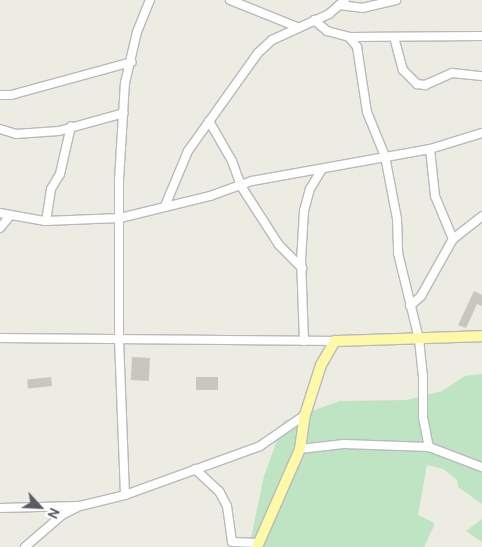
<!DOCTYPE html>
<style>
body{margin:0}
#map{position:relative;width:482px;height:547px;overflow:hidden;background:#edece2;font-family:Cabin,sans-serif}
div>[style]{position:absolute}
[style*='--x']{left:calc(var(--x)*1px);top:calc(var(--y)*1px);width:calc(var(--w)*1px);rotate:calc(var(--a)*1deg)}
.green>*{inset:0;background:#bfe4c3}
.building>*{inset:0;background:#c8c6bf;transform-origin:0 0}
.roads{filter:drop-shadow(1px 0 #b7b9be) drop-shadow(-1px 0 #b7b9be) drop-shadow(0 1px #b7b9be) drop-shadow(0 -1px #b7b9be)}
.minor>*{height:8px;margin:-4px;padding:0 4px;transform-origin:4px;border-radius:4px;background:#fff}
.major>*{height:10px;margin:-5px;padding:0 5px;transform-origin:5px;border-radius:5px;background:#fdf9a7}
span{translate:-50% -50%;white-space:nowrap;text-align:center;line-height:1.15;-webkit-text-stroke:4px #fff;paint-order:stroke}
.north{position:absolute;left:15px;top:482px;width:50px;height:50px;-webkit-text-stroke:4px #fff;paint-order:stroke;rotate:115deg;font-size:14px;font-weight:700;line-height:20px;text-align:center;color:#5a5d62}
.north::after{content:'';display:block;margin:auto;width:18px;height:22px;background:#5a5d62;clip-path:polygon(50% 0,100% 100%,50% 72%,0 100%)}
</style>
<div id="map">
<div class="green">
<div style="clip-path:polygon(482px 374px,482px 504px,458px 487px,457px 480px,443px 469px,427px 465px,418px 515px,433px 522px,434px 526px,424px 547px,249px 547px,264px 476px,284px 421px,340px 401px,406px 400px,442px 391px,465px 376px)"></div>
<div style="clip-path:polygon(482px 519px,482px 542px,466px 531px)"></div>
</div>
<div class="building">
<div style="clip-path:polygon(474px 291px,482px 295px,482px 306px,477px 304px,466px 328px,458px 325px)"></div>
<div style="left:132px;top:357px;width:18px;height:23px;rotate:3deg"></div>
<div style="left:51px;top:377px;width:9px;height:24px;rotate:84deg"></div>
<div style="left:196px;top:377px;width:22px;height:13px"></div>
</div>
<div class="roads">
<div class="minor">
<div style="--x:230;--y:0;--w:72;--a:21.9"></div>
<div style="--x:339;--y:5;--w:23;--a:7"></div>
<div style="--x:362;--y:8;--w:35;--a:-13"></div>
<div style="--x:314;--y:20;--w:17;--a:40"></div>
<div style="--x:327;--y:31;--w:23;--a:15"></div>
<div style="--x:349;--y:37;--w:133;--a:-0.4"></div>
<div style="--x:349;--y:37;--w:13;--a:51"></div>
<div style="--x:357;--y:47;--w:66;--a:81.3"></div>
<div style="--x:367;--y:112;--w:48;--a:67.8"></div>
<div style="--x:385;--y:156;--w:64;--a:79.2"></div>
<div style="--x:397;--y:219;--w:34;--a:88"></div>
<div style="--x:398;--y:253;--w:89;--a:76.3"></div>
<div style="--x:419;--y:339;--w:36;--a:84"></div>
<div style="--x:423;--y:375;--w:42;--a:90"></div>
<div style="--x:423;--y:417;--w:31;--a:79"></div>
<div style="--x:394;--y:37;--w:34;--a:75"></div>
<div style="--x:403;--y:70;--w:20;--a:45"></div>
<div style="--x:417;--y:84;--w:8;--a:7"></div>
<div style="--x:425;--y:85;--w:30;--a:-24"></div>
<div style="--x:452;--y:73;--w:30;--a:6"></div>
<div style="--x:0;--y:95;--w:11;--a:0"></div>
<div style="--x:11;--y:95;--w:125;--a:-15.3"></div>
<div style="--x:209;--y:121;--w:46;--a:60.1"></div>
<div style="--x:232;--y:161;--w:27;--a:70"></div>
<div style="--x:241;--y:186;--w:70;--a:57.2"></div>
<div style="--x:279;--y:245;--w:33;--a:45"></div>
<div style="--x:0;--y:129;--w:17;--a:17"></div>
<div style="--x:16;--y:134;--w:43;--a:-4"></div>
<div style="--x:59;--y:131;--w:67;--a:-15.5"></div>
<div style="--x:430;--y:149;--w:47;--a:83.9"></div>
<div style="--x:435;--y:196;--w:47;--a:67.3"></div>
<div style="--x:165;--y:206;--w:60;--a:-67.3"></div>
<div style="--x:188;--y:151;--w:120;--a:-54.5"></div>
<div style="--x:258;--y:53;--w:19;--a:-43"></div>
<div style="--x:272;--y:40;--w:63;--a:-24.5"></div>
<div style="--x:329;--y:14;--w:21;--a:-41"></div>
<div style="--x:0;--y:213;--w:46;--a:10.1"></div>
<div style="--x:45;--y:221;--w:75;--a:-2.3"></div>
<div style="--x:120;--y:218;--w:93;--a:-13.7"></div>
<div style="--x:210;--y:196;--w:45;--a:-19.7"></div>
<div style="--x:252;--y:181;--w:181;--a:-10.2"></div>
<div style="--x:430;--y:149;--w:54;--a:-17.1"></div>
<div style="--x:46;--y:221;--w:32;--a:-81"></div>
<div style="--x:51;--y:189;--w:17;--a:-59"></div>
<div style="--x:60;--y:174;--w:49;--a:-77.1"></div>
<div style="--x:0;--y:228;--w:14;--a:-51"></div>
<div style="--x:410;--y:306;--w:15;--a:-42"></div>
<div style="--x:421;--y:296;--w:65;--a:-60.7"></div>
<div style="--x:453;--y:239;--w:37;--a:-38"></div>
<div style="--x:0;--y:338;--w:335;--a:0.5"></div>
<div style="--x:304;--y:341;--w:80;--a:-92.1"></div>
<div style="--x:301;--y:261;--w:50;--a:-86.6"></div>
<div style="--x:304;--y:211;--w:23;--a:-75"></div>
<div style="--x:310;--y:189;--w:23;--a:-59"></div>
<div style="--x:300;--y:449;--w:44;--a:-6.5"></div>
<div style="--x:344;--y:444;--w:85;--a:2"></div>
<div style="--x:429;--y:447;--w:57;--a:20.7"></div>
<div style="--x:195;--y:469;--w:33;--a:43"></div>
<div style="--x:219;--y:491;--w:17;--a:62"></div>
<div style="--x:227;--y:506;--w:36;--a:82"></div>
<div style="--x:232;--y:542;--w:27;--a:2"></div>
<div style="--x:125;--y:495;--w:156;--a:-92.2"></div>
<div style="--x:119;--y:339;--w:159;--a:-90"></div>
<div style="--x:119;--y:180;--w:97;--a:-86.5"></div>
<div style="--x:125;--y:83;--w:52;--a:-76.8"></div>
<div style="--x:137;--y:32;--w:35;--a:-68"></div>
<div style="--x:0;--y:508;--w:78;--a:-1.5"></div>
<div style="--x:25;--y:547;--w:49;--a:-40.9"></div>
<div style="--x:62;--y:515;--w:20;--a:-27"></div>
<div style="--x:80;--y:506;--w:46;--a:-13.7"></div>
<div style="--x:125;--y:495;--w:144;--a:-19.9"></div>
<div style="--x:260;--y:446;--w:55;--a:-34.6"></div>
</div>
<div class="major">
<div style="--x:257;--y:547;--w:107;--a:-66.3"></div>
<div style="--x:300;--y:449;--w:34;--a:-82"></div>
<div style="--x:305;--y:415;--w:52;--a:-72.3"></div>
<div style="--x:321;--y:365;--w:28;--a:-60"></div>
<div style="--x:335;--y:341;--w:147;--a:-1.9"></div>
</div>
</div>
<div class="north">N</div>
</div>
